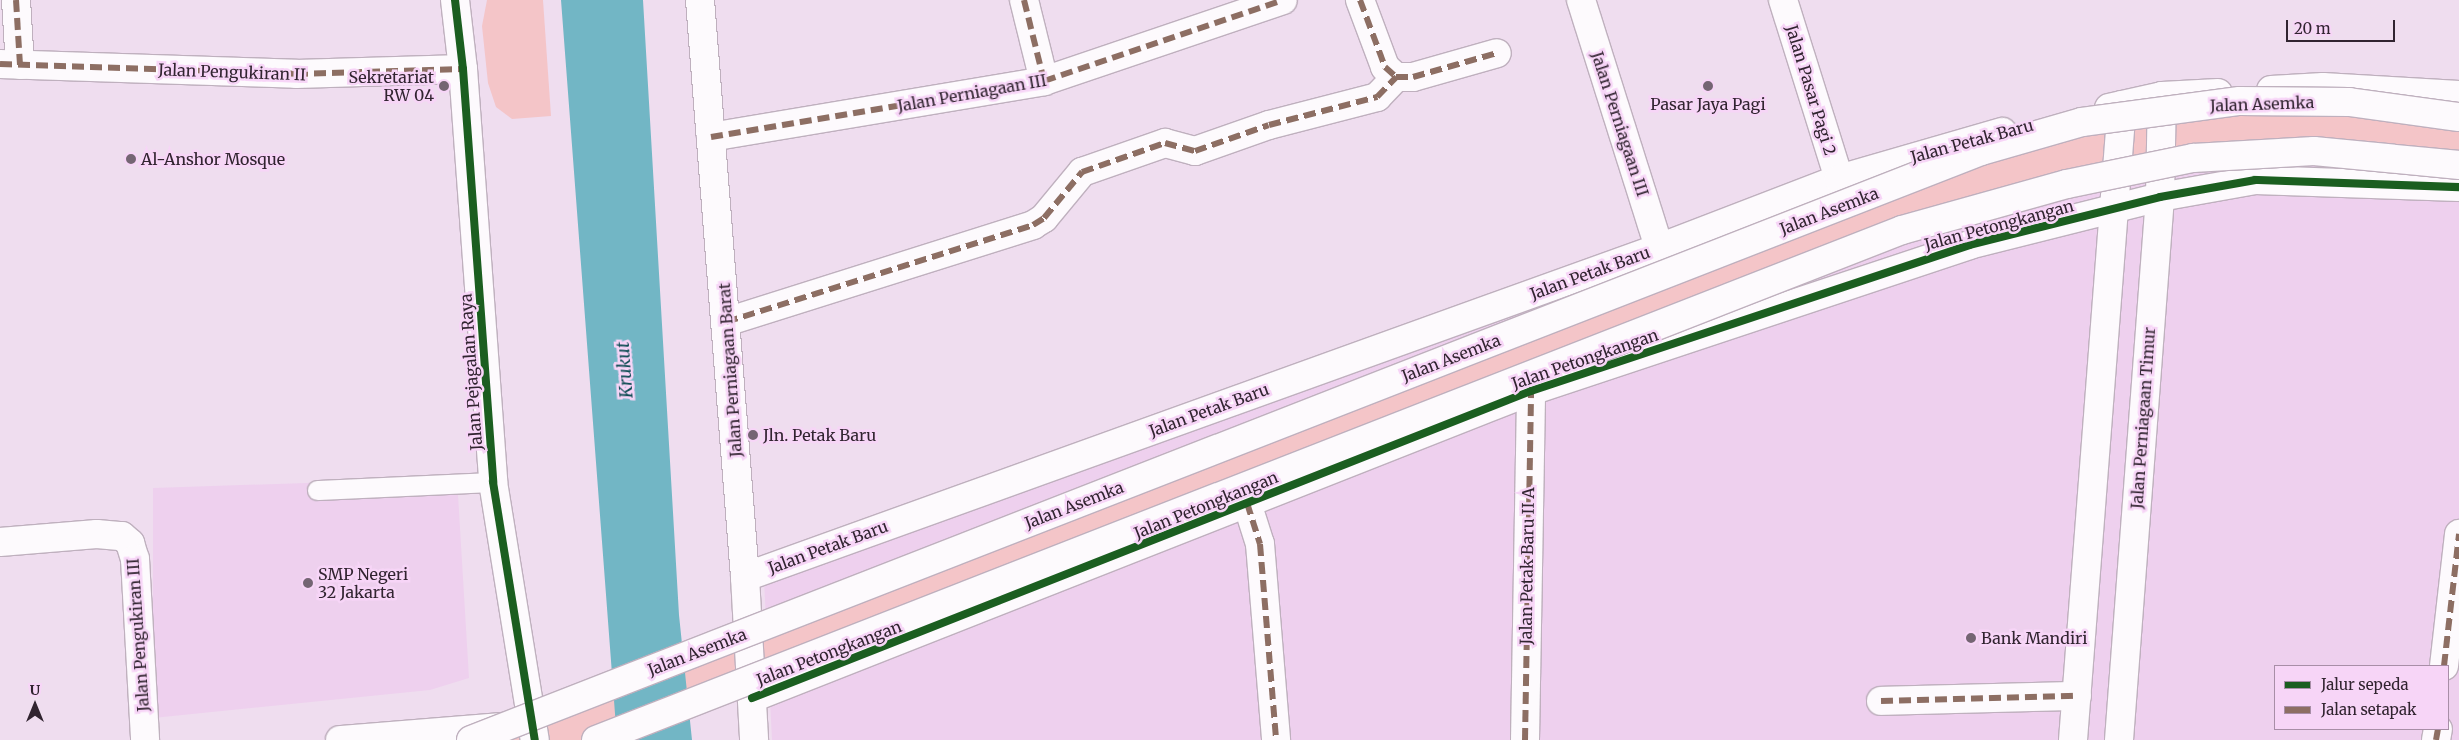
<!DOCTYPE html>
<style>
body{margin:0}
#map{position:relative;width:2459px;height:740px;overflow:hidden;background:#efddef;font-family:Merriweather,serif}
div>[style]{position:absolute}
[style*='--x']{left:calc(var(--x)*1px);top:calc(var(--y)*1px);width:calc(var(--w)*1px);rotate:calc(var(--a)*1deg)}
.built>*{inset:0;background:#eed0ee}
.green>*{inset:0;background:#f4c5c8}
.water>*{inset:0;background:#72b6c5}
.roads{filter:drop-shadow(1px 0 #bfb0be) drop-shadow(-1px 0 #bfb0be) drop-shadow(0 1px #bfb0be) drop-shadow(0 -1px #bfb0be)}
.service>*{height:19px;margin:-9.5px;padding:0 9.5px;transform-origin:9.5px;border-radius:9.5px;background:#fdfafd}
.minor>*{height:28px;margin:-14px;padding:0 14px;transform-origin:14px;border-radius:14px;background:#fdfafd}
.tertiary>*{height:28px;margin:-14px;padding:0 14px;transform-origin:14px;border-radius:14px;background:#fdfafd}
.bridges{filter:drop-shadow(1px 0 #bfb0be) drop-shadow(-1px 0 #bfb0be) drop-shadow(0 1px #bfb0be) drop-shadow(0 -1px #bfb0be)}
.secondary-bridge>*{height:28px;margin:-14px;padding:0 14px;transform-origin:14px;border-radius:14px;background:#fdfafd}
.quiet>*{height:6px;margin-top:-3px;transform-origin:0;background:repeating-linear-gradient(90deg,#8d6e63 0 12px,transparent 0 18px)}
.cycleway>*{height:8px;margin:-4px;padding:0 4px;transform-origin:4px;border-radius:4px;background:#1b5e20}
.dots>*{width:14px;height:14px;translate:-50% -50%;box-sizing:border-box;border:2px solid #f7d5f7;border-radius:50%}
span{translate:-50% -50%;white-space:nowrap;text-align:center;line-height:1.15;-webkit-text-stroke:5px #f7d5f7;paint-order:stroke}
.street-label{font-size:16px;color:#312430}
.poi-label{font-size:16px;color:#312430}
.right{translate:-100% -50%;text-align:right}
.left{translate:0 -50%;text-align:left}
.water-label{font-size:18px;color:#0d4c53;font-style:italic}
.legend{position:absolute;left:2274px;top:665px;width:175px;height:65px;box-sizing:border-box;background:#f7d5f7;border:1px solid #a88ea7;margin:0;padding:6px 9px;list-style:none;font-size:15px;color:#312430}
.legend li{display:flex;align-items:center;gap:10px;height:25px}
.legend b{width:25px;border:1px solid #a88ea7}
.north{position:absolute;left:10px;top:680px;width:50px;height:50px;-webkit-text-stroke:4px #f7d5f7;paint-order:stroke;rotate:0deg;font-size:14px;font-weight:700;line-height:20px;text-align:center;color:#312430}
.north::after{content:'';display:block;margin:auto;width:18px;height:22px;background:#312430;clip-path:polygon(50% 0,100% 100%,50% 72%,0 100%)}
.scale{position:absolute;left:2286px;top:20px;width:109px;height:22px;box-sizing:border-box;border:2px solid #312430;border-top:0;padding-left:6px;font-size:15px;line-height:18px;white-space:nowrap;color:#312430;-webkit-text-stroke:4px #f7d5f7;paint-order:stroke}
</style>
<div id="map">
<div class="built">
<div style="clip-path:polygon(evenodd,2459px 95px,2459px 740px,772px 740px,764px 580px,1839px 179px,2459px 95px,2275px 666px,2448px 666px,2448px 729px,2275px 729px,2275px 666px)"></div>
<div style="clip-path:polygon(457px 478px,469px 678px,430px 690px,153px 718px,153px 488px)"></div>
</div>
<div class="green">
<div style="clip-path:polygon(487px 0,543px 0,551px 116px,512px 119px,496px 107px,488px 83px,482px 26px)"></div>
<div style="clip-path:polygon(2193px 107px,2459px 117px,2459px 167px,2193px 158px,1902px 230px,597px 740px,471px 740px,1969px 156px)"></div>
</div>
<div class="water">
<div style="clip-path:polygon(561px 0,643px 0,679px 615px,692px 740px,617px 740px)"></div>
</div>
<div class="roads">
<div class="service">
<div style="--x:317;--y:490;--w:176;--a:-2.6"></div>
</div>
<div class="minor">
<div style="--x:16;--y:0;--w:65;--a:86.5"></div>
<div style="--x:1024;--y:0;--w:83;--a:76.1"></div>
<div style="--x:1360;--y:0;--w:72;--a:69.5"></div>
<div style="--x:1385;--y:67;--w:15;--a:42"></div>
<div style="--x:1396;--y:77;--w:17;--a:0"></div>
<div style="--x:1413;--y:77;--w:87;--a:-15.9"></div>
<div style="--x:1581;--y:0;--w:260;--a:72.5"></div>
<div style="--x:1783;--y:0;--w:188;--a:72.6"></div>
<div style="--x:0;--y:64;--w:296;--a:1.9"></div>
<div style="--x:296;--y:74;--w:167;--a:-1.7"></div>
<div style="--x:711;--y:137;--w:338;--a:-9.5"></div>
<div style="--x:1044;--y:81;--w:252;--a:-18.7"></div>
<div style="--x:726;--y:322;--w:322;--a:-17.5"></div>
<div style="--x:1033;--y:225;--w:13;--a:-32"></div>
<div style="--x:1044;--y:218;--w:60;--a:-50.4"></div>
<div style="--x:1082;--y:172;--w:88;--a:-19.3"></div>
<div style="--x:1165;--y:143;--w:31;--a:15"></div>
<div style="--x:1195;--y:151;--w:78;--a:-19.4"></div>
<div style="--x:1269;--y:125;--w:112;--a:-14.5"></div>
<div style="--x:1377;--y:97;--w:28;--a:-46"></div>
<div style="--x:1247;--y:503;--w:43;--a:72.4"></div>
<div style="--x:1260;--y:544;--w:197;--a:85.3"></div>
<div style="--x:0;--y:542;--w:97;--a:-4.7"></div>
<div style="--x:97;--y:534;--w:25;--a:5"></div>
<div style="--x:122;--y:536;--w:11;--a:41"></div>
<div style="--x:130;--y:543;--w:17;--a:73"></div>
<div style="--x:135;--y:559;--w:181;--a:86.8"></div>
<div style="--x:2444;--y:666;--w:133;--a:-83.5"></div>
<div style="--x:1881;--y:701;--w:196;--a:-1.5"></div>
<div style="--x:1525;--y:740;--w:349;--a:-89"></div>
<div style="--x:2436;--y:740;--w:11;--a:-80"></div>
</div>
<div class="tertiary">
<div style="--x:455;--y:0;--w:69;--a:83.4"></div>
<div style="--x:463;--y:69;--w:414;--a:85.8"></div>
<div style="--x:493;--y:482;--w:261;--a:80.8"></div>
<div style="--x:700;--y:0;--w:579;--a:85.54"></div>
<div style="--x:745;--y:577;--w:163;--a:86.8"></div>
<div style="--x:2271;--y:90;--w:52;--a:-3.3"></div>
<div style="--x:2323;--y:87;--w:136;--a:3.4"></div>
<div style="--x:2109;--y:108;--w:54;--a:-12.8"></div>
<div style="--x:2162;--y:96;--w:56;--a:-3.1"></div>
<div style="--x:745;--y:577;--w:971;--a:-19.8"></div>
<div style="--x:1659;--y:248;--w:193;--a:-21"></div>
<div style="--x:1839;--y:179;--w:170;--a:-16.1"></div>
<div style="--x:752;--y:698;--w:837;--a:-21.51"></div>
<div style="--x:1531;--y:391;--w:462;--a:-18.4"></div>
<div style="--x:1969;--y:245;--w:197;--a:-14.1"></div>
<div style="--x:2160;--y:197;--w:97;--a:-10.1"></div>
<div style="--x:2255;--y:180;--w:204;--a:2"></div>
<div style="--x:340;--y:740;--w:161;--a:-4.6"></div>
<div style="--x:2073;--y:740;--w:637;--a:-85.59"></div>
<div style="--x:2119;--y:740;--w:545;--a:-85.68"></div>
<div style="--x:2160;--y:197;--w:101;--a:-88.9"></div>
</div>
</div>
<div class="bridges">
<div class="secondary-bridge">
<div style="--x:471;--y:740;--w:1621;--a:-21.31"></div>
<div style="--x:1981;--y:151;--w:105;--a:-16"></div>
<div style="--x:2082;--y:122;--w:159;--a:-7.6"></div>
<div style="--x:2240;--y:101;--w:109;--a:0.5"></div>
<div style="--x:2349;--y:102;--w:111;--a:7.8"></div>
<div style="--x:596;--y:740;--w:1402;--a:-21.33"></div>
<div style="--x:1902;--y:230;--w:171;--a:-15.6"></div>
<div style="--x:2067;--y:184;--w:129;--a:-11.7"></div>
<div style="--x:2193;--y:158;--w:121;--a:-3.3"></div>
<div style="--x:2314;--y:151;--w:146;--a:5.5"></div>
</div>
</div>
<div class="quiet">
<div style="--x:16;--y:0;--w:65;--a:86.5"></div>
<div style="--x:1024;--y:0;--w:83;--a:76.1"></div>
<div style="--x:1360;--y:0;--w:72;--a:69.5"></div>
<div style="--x:1385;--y:67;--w:15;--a:42"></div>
<div style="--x:1396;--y:77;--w:17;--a:0"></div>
<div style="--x:1413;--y:77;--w:87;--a:-15.9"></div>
<div style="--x:0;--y:64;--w:296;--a:1.9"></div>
<div style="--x:296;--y:74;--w:167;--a:-1.7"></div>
<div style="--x:711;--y:137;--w:338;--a:-9.5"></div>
<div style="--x:1044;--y:81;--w:252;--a:-18.7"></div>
<div style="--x:726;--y:322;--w:322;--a:-17.5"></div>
<div style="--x:1033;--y:225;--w:13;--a:-32"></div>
<div style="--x:1044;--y:218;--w:60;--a:-50.4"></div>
<div style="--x:1082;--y:172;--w:88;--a:-19.3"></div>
<div style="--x:1165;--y:143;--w:31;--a:15"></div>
<div style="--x:1195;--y:151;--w:78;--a:-19.4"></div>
<div style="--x:1269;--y:125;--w:112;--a:-14.5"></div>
<div style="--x:1377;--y:97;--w:28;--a:-46"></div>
<div style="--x:1247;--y:503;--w:43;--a:72.4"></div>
<div style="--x:1260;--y:544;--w:197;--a:85.3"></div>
<div style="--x:2444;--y:666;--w:133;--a:-83.5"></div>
<div style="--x:1881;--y:701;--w:196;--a:-1.5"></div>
<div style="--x:1525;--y:740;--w:349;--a:-89"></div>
<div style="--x:2436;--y:740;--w:11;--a:-80"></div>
</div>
<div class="cycleway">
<div style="--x:455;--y:0;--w:69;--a:83.4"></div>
<div style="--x:463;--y:69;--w:414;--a:85.8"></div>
<div style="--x:493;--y:482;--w:261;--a:80.8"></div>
<div style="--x:752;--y:698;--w:837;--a:-21.51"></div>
<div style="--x:1531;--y:391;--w:462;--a:-18.4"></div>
<div style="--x:1969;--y:245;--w:197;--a:-14.1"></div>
<div style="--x:2160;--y:197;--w:97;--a:-10.1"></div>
<div style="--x:2255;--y:180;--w:204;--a:2"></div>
</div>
<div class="dots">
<div style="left:444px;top:86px;background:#746573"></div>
<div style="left:1708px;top:86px;background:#746573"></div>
<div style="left:131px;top:159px;background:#746573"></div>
<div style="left:753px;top:435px;background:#746573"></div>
<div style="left:308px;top:583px;background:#746573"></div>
<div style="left:1971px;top:638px;background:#746573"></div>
</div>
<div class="street-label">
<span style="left:232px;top:72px;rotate:2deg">Jalan Pengukiran II</span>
<span style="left:1811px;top:90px;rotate:73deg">Jalan Pasar Pagi 2</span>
<span style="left:972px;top:93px;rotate:-10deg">Jalan Perniagaan III</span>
<span style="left:2262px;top:104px;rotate:-2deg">Jalan Asemka</span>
<span style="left:1620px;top:124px;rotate:72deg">Jalan Perniagaan III</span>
<span style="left:1972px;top:141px;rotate:-15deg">Jalan Petak Baru</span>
<span style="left:1829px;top:211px;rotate:-21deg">Jalan Asemka</span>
<span style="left:1999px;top:225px;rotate:-15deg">Jalan Petongkangan</span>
<span style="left:1590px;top:273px;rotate:-20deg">Jalan Petak Baru</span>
<span style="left:1451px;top:358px;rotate:-21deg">Jalan Asemka</span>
<span style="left:1585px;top:359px;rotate:-19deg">Jalan Petongkangan</span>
<span style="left:730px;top:370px;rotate:-94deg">Jalan Perniagaan Barat</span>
<span style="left:471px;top:372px;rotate:-94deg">Jalan Pejagalan Raya</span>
<span style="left:1209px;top:410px;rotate:-20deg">Jalan Petak Baru</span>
<span style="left:2143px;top:418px;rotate:-86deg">Jalan Perniagaan Timur</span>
<span style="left:1074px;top:505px;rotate:-21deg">Jalan Asemka</span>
<span style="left:1206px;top:505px;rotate:-22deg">Jalan Petongkangan</span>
<span style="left:828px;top:547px;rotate:-20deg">Jalan Petak Baru</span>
<span style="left:1527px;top:566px;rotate:-89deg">Jalan Petak Baru II A</span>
<span style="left:138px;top:635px;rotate:-94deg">Jalan Pengukiran III</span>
<span style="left:697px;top:652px;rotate:-21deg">Jalan Asemka</span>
<span style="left:829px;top:653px;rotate:-21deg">Jalan Petongkangan</span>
</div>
<div class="poi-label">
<span class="right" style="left:434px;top:86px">Sekretariat<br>RW 04</span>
<span style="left:1708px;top:104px">Pasar Jaya Pagi</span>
<span class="left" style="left:141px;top:159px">Al-Anshor Mosque</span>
<span class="left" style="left:763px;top:435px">Jln. Petak Baru</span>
<span class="left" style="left:318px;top:583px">SMP Negeri<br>32 Jakarta</span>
<span class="left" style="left:1981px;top:638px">Bank Mandiri</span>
</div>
<div class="water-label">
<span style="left:625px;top:370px;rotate:-94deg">Krukut</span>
</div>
<ul class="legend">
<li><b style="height:6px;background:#1b5e20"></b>Jalur sepeda</li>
<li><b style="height:6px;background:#8d6e63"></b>Jalan setapak</li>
</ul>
<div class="north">U</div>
<div class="scale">20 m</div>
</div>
